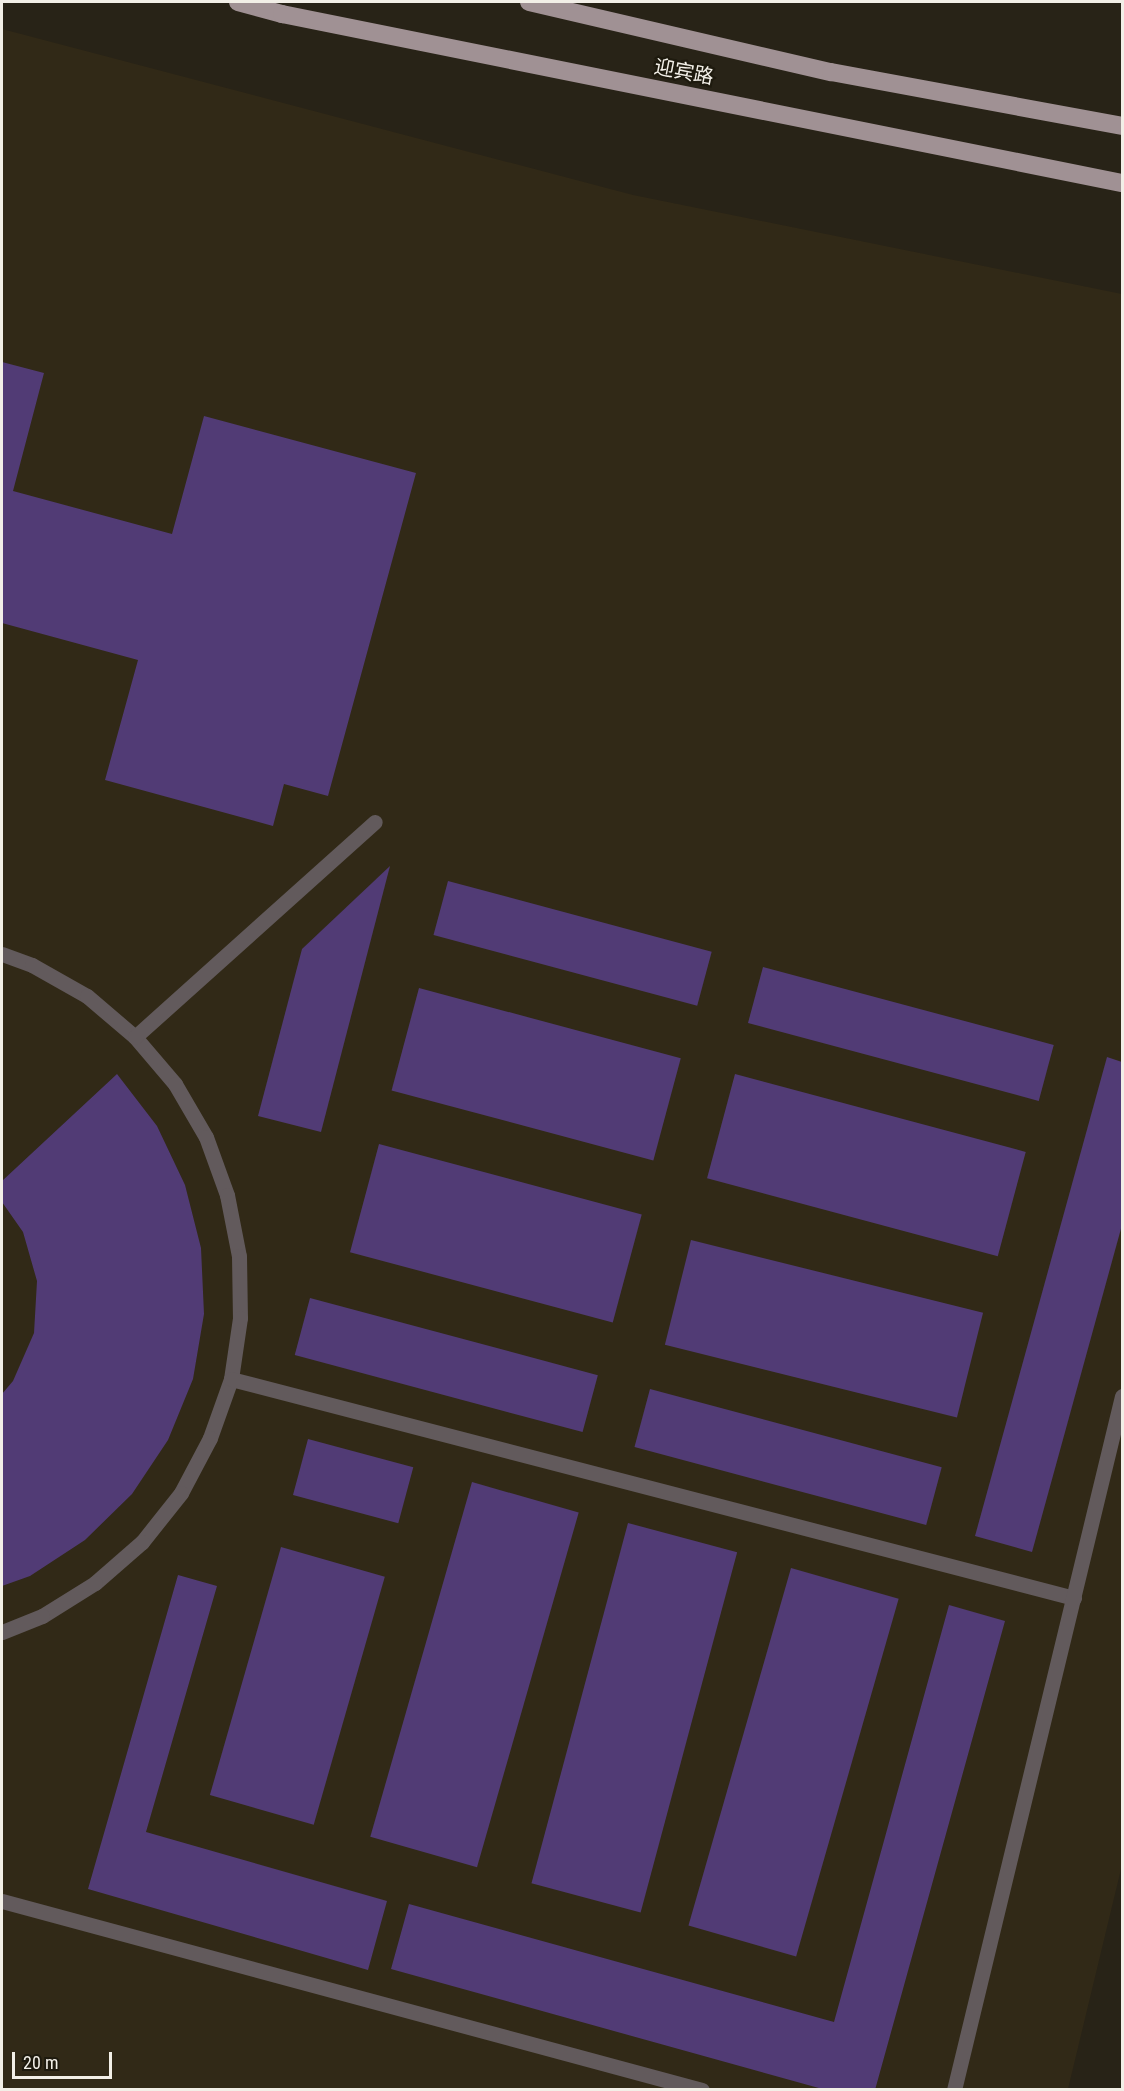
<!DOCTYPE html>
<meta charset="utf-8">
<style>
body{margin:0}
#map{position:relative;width:1124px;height:2091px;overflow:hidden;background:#282317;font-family:"Roboto Condensed","Noto Sans SC",sans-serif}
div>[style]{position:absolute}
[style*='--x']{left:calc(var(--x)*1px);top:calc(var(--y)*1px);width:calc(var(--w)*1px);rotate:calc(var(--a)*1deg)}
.built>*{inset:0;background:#312917}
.building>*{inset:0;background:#513b75;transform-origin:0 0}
.lane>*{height:15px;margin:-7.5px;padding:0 7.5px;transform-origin:7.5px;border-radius:7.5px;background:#625a5c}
.primary>*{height:18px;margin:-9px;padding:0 9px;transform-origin:9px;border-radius:9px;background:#a09194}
span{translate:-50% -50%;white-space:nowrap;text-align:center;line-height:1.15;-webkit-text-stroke:4.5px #1e1a0e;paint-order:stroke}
.street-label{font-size:20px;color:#f2efe7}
.frame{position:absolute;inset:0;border:3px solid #f2efe7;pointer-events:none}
.scale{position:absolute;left:12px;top:2052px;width:100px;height:27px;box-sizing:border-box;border:3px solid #f2efe7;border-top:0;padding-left:8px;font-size:18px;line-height:21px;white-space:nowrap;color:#f2efe7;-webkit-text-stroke:4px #1e1a0e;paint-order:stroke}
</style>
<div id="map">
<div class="built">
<div style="clip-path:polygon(2px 29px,633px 195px,1122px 294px,1122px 1865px,1068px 2089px,2px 2089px)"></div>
</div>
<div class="building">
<div style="clip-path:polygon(2px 362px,44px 373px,13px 491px,172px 534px,204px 416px,416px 473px,328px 796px,284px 784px,273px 826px,105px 780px,138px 660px,2px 623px)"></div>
<div style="clip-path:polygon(390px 866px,321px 1132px,258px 1116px,302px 949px)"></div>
<div style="left:448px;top:881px;width:273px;height:56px;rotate:15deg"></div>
<div style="left:763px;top:967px;width:301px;height:58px;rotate:15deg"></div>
<div style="left:419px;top:988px;width:271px;height:106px;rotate:15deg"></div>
<div style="clip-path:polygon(1107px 1057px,1122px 1062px,1122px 1225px,1032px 1552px,975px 1536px)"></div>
<div style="clip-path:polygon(117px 1074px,157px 1126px,185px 1185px,201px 1248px,204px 1314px,193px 1379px,168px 1440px,132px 1494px,85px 1540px,30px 1576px,2px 1586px,2px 1394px,13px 1381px,34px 1333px,37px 1281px,23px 1232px,2px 1202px,2px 1181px)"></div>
<div style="left:735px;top:1074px;width:301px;height:108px;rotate:15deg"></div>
<div style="left:379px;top:1144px;width:272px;height:112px;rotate:15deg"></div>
<div style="left:691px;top:1240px;width:301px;height:108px;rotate:14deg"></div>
<div style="left:310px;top:1298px;width:298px;height:59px;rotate:15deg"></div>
<div style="left:650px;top:1389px;width:302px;height:60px;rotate:15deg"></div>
<div style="left:308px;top:1439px;width:109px;height:58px;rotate:15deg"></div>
<div style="left:472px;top:1482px;width:111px;height:369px;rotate:16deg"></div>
<div style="left:628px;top:1523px;width:113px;height:373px;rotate:15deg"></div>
<div style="left:281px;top:1547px;width:108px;height:258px;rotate:16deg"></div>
<div style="left:791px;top:1568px;width:112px;height:372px;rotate:16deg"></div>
<div style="clip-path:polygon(178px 1575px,217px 1586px,146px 1832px,387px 1901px,368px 1970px,88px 1889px)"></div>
<div style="clip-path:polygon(949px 1605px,1005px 1621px,875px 2090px,826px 2090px,391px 1969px,409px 1904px,834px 2022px)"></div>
</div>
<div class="lane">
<div style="--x:2;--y:954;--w:32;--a:20"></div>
<div style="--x:32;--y:965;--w:63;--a:29.4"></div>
<div style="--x:87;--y:996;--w:63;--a:40.5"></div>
<div style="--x:135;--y:1037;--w:62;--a:49.6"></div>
<div style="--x:175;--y:1084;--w:61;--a:59.7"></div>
<div style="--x:206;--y:1137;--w:62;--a:70.1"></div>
<div style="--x:227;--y:1195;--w:62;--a:78.9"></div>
<div style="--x:239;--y:1256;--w:62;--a:89.1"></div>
<div style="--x:240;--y:1318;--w:62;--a:98.4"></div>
<div style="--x:231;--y:1379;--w:63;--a:109.6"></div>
<div style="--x:210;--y:1438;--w:62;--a:117.8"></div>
<div style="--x:181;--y:1493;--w:63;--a:128.5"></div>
<div style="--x:142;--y:1542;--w:62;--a:138.9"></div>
<div style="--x:95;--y:1583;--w:62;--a:148.1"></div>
<div style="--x:42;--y:1616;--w:43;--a:158.2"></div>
<div style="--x:135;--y:1037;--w:322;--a:-41.9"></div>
<div style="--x:231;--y:1379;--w:871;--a:14.56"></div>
<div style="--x:2;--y:1901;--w:725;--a:15.11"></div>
<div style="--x:954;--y:2090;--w:714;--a:-76.39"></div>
</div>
<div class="primary">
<div style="--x:238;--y:2;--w:46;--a:15.3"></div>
<div style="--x:282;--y:14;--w:857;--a:11.38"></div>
<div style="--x:529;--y:2;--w:310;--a:13.1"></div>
<div style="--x:831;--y:72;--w:296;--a:10.5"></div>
</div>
<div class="street-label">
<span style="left:684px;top:72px;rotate:11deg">迎宾路</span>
</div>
<div class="frame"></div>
<div class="scale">20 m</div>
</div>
